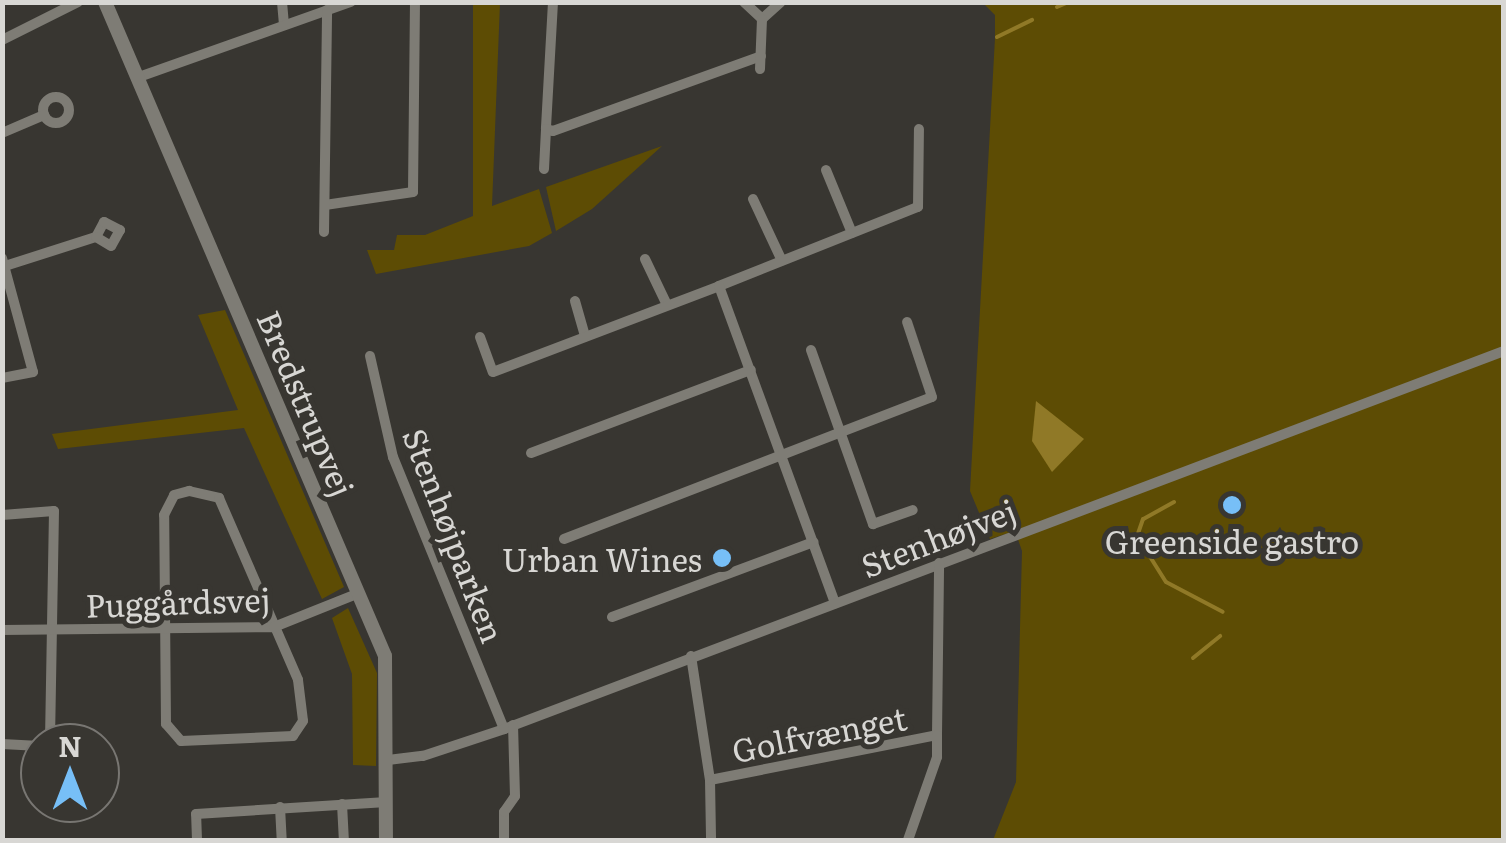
<!DOCTYPE html>
<meta charset="utf-8">
<style>
body{margin:0}
#map{position:relative;width:1506px;height:843px;overflow:hidden;background:#383631;font-family:Literata,serif}
div>[style]{position:absolute}
[style*='--x']{left:calc(var(--x)*1px);top:calc(var(--y)*1px);width:calc(var(--w)*1px);rotate:calc(var(--a)*1deg)}
.green>*{inset:0;background:#5d4c04}
.water>*{inset:0;background:#907927}
.stream>*{height:4px;margin:-2px;padding:0 2px;transform-origin:2px;border-radius:2px;background:#907927}
.minor>*{height:10px;margin:-5px;padding:0 5px;transform-origin:5px;border-radius:5px;background:#7e7c75}
.minor>.ring{margin:-5px;padding:0;box-sizing:content-box;background:none;border:10px solid #7e7c75;border-radius:50%}
.tertiary>*{height:14px;margin:-7px;padding:0 7px;transform-origin:7px;border-radius:7px;background:#7e7c75}
.dots>*{width:28px;height:28px;translate:-50% -50%;box-sizing:border-box;border:5px solid #383631;border-radius:50%}
span{translate:-50% -50%;white-space:nowrap;text-align:center;line-height:1.15;-webkit-text-stroke:10px #383631;paint-order:stroke}
.street-label{font-size:32px;color:#d8d7d4}
.poi-label{font-size:32px;color:#d8d7d4}
.right{translate:-100% -50%;text-align:right}
.frame{position:absolute;inset:0;border:5px solid #d8d7d4;pointer-events:none}
.north{position:absolute;left:20px;top:723px;width:100px;height:100px;box-sizing:border-box;background:#383631;border:2px solid #787672;border-radius:50%;rotate:0deg;font-size:28px;font-weight:700;line-height:40px;text-align:center;color:#d8d7d4}
.north::after{content:'';display:block;margin:auto;width:35px;height:45px;background:#77bff7;clip-path:polygon(50% 0,100% 100%,50% 72%,0 100%)}
</style>
<div id="map">
<div class="green">
<div style="clip-path:polygon(473px 3px,500px 3px,492px 206px,539px 189px,552px 233px,529px 246px,376px 274px,367px 250px,394px 250px,397px 235px,425px 235px,473px 216px)"></div>
<div style="clip-path:polygon(983px 3px,1503px 3px,1503px 840px,993px 840px,1016px 782px,1022px 551px,1015px 531px,990px 539px,970px 491px,995px 38px,995px 15px)"></div>
<div style="clip-path:polygon(662px 146px,592px 209px,556px 231px,546px 187px)"></div>
<div style="clip-path:polygon(225px 310px,344px 587px,322px 599px,244px 428px,58px 449px,52px 434px,238px 410px,198px 315px)"></div>
<div style="clip-path:polygon(348px 608px,377px 673px,376px 766px,353px 765px,352px 674px,332px 618px)"></div>
</div>
<div class="water">
<div style="clip-path:polygon(1036px 401px,1084px 439px,1052px 472px,1032px 441px)"></div>
</div>
<div class="stream">
<div style="--x:1057;--y:7;--w:12;--a:-24"></div>
<div style="--x:997;--y:37;--w:39;--a:-26"></div>
<div style="--x:1174;--y:502;--w:35;--a:151"></div>
<div style="--x:1143;--y:519;--w:18;--a:109"></div>
<div style="--x:1137;--y:536;--w:54;--a:57.8"></div>
<div style="--x:1166;--y:582;--w:64;--a:27.8"></div>
<div style="--x:1193;--y:658;--w:35;--a:-39"></div>
</div>
<div class="minor">
<div style="--x:282;--y:2;--w:23;--a:85"></div>
<div style="--x:553;--y:2;--w:127;--a:93.2"></div>
<div style="--x:546;--y:129;--w:7;--a:16"></div>
<div style="--x:553;--y:131;--w:221;--a:-19.8"></div>
<div style="--x:744;--y:2;--w:25;--a:43"></div>
<div style="--x:762;--y:19;--w:25;--a:-42"></div>
<div style="--x:2;--y:40;--w:85;--a:-26.6"></div>
<div style="--x:760;--y:69;--w:50;--a:-87.7"></div>
<div style="--x:136;--y:78;--w:228;--a:-19.5"></div>
<div class="ring" style="left:43px;top:97px;width:16px;height:16px"></div>
<div style="--x:2;--y:133;--w:46;--a:-23.2"></div>
<div style="--x:544;--y:169;--w:40;--a:-87.1"></div>
<div style="--x:826;--y:170;--w:68;--a:67.6"></div>
<div style="--x:753;--y:199;--w:68;--a:64.9"></div>
<div style="--x:325;--y:205;--w:89;--a:-8.4"></div>
<div style="--x:413;--y:192;--w:190;--a:-89.4"></div>
<div style="--x:324;--y:232;--w:222;--a:-89.2"></div>
<div style="--x:2;--y:258;--w:118;--a:74.8"></div>
<div style="--x:33;--y:372;--w:32;--a:169"></div>
<div style="--x:645;--y:259;--w:51;--a:64.4"></div>
<div style="--x:5;--y:266;--w:96;--a:-17.7"></div>
<div style="--x:96;--y:237;--w:17;--a:-62"></div>
<div style="--x:104;--y:222;--w:18;--a:27"></div>
<div style="--x:120;--y:230;--w:18;--a:119"></div>
<div style="--x:111;--y:246;--w:17;--a:-149"></div>
<div style="--x:719;--y:286;--w:214;--a:-21.7"></div>
<div style="--x:918;--y:207;--w:78;--a:-89.3"></div>
<div style="--x:575;--y:301;--w:37;--a:74"></div>
<div style="--x:480;--y:337;--w:37;--a:70"></div>
<div style="--x:493;--y:372;--w:242;--a:-20.8"></div>
<div style="--x:719;--y:286;--w:338;--a:69.9"></div>
<div style="--x:811;--y:350;--w:185;--a:70.4"></div>
<div style="--x:873;--y:524;--w:42;--a:-19.3"></div>
<div style="--x:370;--y:356;--w:104;--a:77.2"></div>
<div style="--x:393;--y:457;--w:294;--a:67.8"></div>
<div style="--x:531;--y:453;--w:235;--a:-20.7"></div>
<div style="--x:189;--y:491;--w:31;--a:13"></div>
<div style="--x:219;--y:498;--w:198;--a:66.5"></div>
<div style="--x:298;--y:680;--w:41;--a:83"></div>
<div style="--x:303;--y:721;--w:18;--a:124"></div>
<div style="--x:293;--y:736;--w:112;--a:177.4"></div>
<div style="--x:181;--y:741;--w:23;--a:-131"></div>
<div style="--x:166;--y:724;--w:209;--a:-90.5"></div>
<div style="--x:164;--y:515;--w:22;--a:-63"></div>
<div style="--x:174;--y:495;--w:16;--a:-15"></div>
<div style="--x:2;--y:515;--w:52;--a:-4.4"></div>
<div style="--x:54;--y:511;--w:232;--a:91"></div>
<div style="--x:564;--y:539;--w:394;--a:-21.1"></div>
<div style="--x:932;--y:397;--w:79;--a:-108.4"></div>
<div style="--x:612;--y:617;--w:215;--a:-20.4"></div>
<div style="--x:2;--y:630;--w:272;--a:-0.6"></div>
<div style="--x:274;--y:627;--w:92;--a:-21.8"></div>
<div style="--x:691;--y:656;--w:125;--a:81.3"></div>
<div style="--x:710;--y:780;--w:60;--a:89"></div>
<div style="--x:2;--y:744;--w:38;--a:3"></div>
<div style="--x:388;--y:760;--w:35;--a:-7"></div>
<div style="--x:423;--y:756;--w:85;--a:-18.4"></div>
<div style="--x:504;--y:729;--w:1069;--a:-20.71"></div>
<div style="--x:710;--y:780;--w:231;--a:-11.2"></div>
<div style="--x:937;--y:735;--w:172;--a:-89.3"></div>
<div style="--x:342;--y:804;--w:36;--a:87"></div>
<div style="--x:280;--y:807;--w:33;--a:87"></div>
<div style="--x:197;--y:840;--w:26;--a:-92"></div>
<div style="--x:196;--y:814;--w:191;--a:-3.6"></div>
<div style="--x:504;--y:840;--w:28;--a:-90"></div>
<div style="--x:504;--y:812;--w:19;--a:-55"></div>
<div style="--x:515;--y:796;--w:71;--a:-91.6"></div>
<div style="--x:908;--y:840;--w:88;--a:-70.7"></div>
<div style="--x:937;--y:757;--w:22;--a:-90"></div>
</div>
<div class="tertiary">
<div style="--x:105;--y:2;--w:711;--a:66.82"></div>
<div style="--x:385;--y:656;--w:184;--a:89.7"></div>
</div>
<div class="dots">
<div style="left:1232px;top:505px;background:#77bff7"></div>
<div style="left:722px;top:558px;background:#77bff7"></div>
</div>
<div class="street-label">
<span style="left:307px;top:403px;rotate:67deg">Bredstrupvej</span>
<span style="left:455px;top:535px;rotate:69deg">Stenhøjparken</span>
<span style="left:938px;top:537px;rotate:-21deg">Stenhøjvej</span>
<span style="left:178px;top:601px;rotate:-2deg">Puggårdsvej</span>
<span style="left:819px;top:733px;rotate:-11deg">Golfvænget</span>
</div>
<div class="poi-label">
<span style="left:1232px;top:540px">Greenside gastro</span>
<span class="right" style="left:702px;top:558px">Urban Wines</span>
</div>
<div class="frame"></div>
<div class="north">N</div>
</div>
